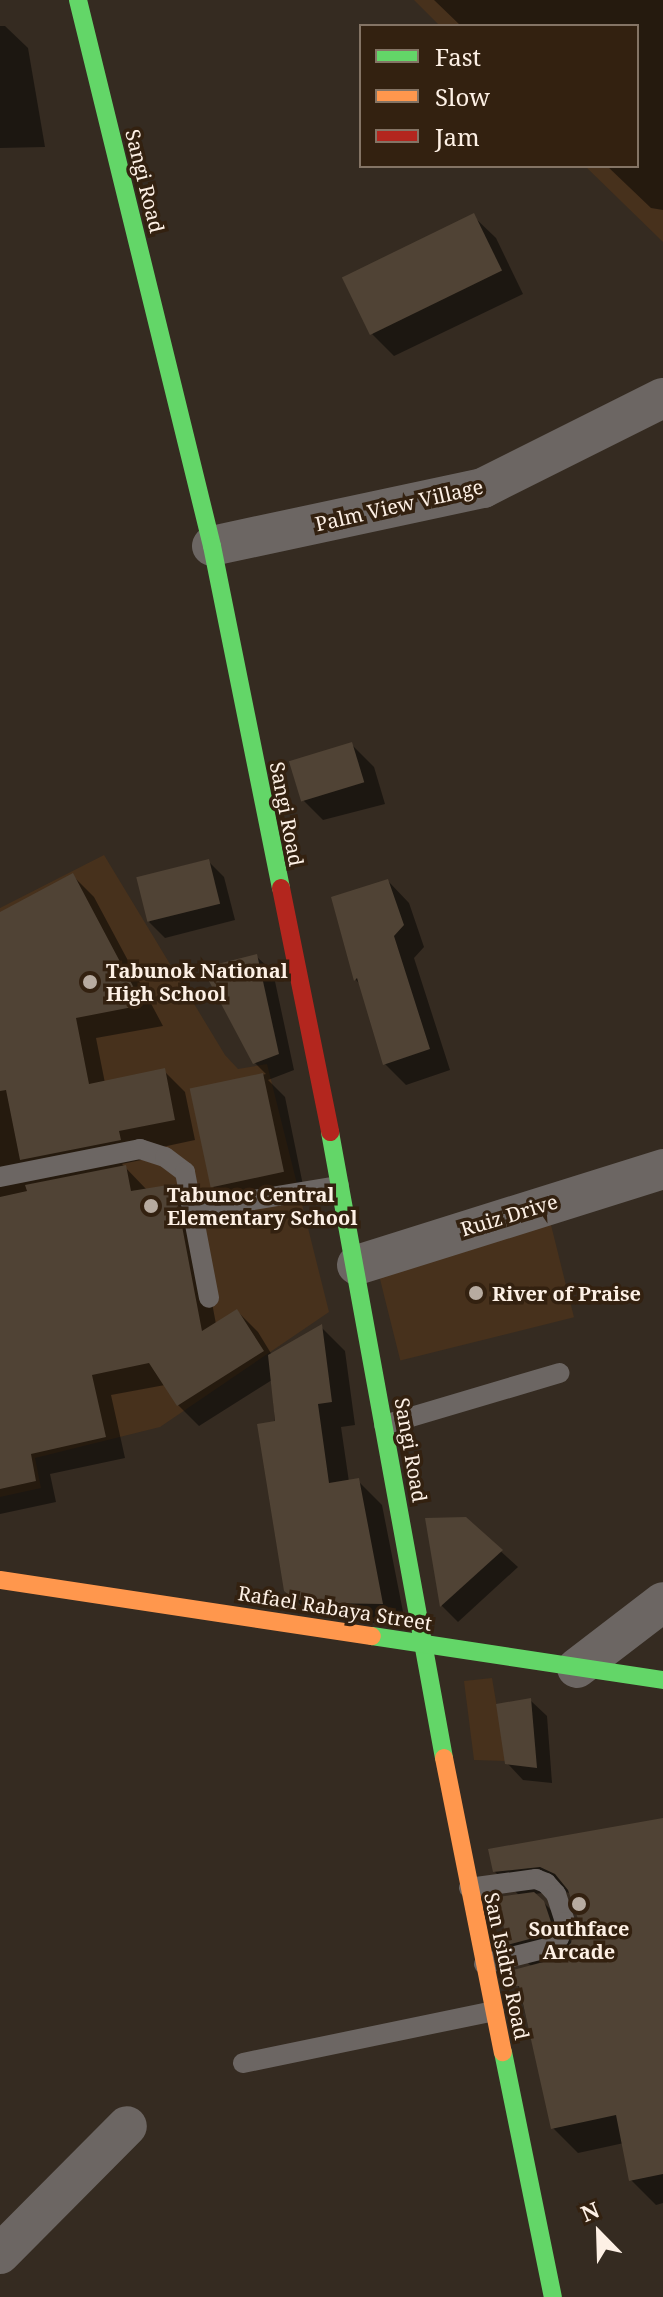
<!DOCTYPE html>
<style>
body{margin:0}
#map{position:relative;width:663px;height:2297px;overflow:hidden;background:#352b21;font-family:"Noto Serif",serif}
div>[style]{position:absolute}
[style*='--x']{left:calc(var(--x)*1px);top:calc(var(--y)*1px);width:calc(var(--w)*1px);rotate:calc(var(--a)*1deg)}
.built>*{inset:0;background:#47311c;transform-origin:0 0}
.shadow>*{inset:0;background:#0007}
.building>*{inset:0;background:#504335;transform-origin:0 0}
.lane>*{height:20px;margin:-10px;padding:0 10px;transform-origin:10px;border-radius:10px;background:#6c6663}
.street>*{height:40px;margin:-20px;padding:0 20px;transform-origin:20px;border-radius:20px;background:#6c6663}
.fast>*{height:18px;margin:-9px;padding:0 9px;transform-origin:9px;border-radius:9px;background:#63d668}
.slow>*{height:18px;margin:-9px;padding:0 9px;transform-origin:9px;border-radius:9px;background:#ff974d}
.jam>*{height:18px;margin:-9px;padding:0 9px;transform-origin:9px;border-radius:9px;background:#b3261e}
.dots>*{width:22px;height:22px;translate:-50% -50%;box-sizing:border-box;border:4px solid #332110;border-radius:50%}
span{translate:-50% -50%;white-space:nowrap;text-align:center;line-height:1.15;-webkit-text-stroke:7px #332110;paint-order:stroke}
.street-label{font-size:20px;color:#fdf0e5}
.poi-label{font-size:20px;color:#fdf0e5;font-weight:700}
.left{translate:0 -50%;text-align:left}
.legend{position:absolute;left:359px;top:24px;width:280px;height:144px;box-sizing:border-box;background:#332110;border:2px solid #847465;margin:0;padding:10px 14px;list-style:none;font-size:24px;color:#fdf0e5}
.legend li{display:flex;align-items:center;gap:16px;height:40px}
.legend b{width:40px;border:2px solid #847465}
.north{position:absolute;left:559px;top:2193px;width:80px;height:80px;-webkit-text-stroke:6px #332110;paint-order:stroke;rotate:337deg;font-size:22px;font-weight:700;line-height:32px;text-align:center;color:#fdf0e5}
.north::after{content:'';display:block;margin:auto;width:28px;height:36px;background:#fdf0e5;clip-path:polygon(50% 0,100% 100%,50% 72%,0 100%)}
</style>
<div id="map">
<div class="built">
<div style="clip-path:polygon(414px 0,663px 0,663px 242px,585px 166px,637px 166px,637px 26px,440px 26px)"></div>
<div style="clip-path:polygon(104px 855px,225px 1055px,238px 1069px,267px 1064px,329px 1312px,160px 1427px,35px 1458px,41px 1488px,0 1497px,0 908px)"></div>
<div style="left:551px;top:1225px;width:95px;height:179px;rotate:76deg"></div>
<div style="clip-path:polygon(492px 1678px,506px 1761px,474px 1760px,464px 1681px)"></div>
</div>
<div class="shadow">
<div style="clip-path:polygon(434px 0,663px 0,663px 210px,651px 208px,607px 166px,637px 166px,637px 26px,461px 26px)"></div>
<div style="clip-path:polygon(0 26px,5px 26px,28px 48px,45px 147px,0 148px)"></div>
<div style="clip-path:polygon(473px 216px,496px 238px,523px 294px,394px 356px,372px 334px)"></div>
<div style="clip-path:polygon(351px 744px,374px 767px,385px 804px,323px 820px,300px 797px)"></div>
<div style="clip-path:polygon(208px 861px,224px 877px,235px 920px,165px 938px,149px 922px)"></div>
<div style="clip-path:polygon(73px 876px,94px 897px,163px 1026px,96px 1038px,105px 1083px,164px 1071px,185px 1092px,195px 1140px,139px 1152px,141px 1160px,122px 1164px,147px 1190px,173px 1186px,194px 1207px,216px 1324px,237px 1311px,258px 1332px,272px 1355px,321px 1327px,345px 1351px,355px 1425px,341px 1427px,349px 1482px,358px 1481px,382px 1505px,406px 1627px,311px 1615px,286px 1590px,272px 1380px,199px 1426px,178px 1405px,165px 1385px,111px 1395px,125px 1458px,50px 1474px,56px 1502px,0 1514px,0 914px)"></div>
<div style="clip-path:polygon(388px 881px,409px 903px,424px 947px,414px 958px,450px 1070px,406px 1085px,385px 1064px,361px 985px,356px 980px,334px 899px)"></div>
<div style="clip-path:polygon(256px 956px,273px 972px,294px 1070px,268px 1080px,285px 1097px,305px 1195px,236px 1209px,213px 1187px,193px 1090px,266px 1074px,255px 1063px)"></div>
<div style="clip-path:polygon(465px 1519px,518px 1567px,458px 1622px,442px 1606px,428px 1520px)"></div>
<div style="clip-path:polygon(530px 1700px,547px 1716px,552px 1783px,523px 1780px,507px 1763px)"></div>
<div style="clip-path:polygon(evenodd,663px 1821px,663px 2203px,656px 2205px,631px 2180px,624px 2143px,578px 2153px,553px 2128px,515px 1972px,532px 1967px,509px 1944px,521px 1897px,494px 1871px,663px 1821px,561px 1890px,572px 1894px,579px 1918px,573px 1945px,560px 1919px,535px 1894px,561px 1890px)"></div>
</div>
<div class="building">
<div style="left:474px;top:213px;width:64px;height:147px;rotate:64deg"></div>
<div style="left:352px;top:742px;width:42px;height:66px;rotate:73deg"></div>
<div style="left:209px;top:859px;width:46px;height:75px;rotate:76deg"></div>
<div style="clip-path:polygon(73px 873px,143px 1005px,76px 1018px,89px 1084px,165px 1068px,175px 1120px,119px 1131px,121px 1140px,20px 1160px,6px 1090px,0 1091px,0 912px)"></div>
<div style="clip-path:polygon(388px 879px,404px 925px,394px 936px,430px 1049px,383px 1065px,357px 978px,354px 981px,331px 897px)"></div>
<div style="clip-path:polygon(257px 954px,279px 1054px,253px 1064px,202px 968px)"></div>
<div style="left:263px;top:1073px;width:101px;height:75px;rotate:78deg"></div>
<div style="clip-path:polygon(126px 1165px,131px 1191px,174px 1184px,202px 1331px,237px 1309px,264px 1351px,177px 1406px,149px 1363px,92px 1375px,106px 1437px,31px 1454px,36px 1481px,0 1489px,0 1197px,27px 1191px,25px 1185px)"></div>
<div style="clip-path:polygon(322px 1324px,332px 1402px,318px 1404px,329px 1483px,359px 1478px,383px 1604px,319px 1603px,294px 1599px,284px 1591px,257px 1424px,275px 1421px,268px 1355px)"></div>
<div style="clip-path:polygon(466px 1517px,503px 1550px,440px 1607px,425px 1518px)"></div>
<div style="clip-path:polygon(531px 1698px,537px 1768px,505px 1764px,496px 1704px)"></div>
<div style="clip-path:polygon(663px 1818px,663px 2174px,629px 2181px,616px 2115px,551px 2129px,519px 1986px,516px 1986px,513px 1970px,551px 1960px,571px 1943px,578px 1919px,568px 1890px,555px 1874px,540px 1867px,493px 1872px,488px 1849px)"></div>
<div style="clip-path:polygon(534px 1892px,544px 1901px,551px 1922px,548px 1930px,541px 1936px,507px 1945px,498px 1897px)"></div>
</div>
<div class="lane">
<div style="--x:0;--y:1177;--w:143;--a:-11.3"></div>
<div style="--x:140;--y:1149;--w:26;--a:18"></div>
<div style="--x:165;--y:1157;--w:25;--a:37"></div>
<div style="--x:185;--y:1172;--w:128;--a:79.2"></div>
<div style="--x:192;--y:1210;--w:149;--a:-9.3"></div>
<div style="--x:384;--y:1425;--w:183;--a:-16.5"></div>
<div style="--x:469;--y:1888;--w:68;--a:-7.7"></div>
<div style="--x:536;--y:1879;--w:11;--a:22"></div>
<div style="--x:546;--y:1883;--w:15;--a:48"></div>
<div style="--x:556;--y:1894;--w:29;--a:72"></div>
<div style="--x:565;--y:1922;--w:17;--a:111"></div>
<div style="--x:559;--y:1938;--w:16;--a:140"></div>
<div style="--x:547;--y:1948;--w:65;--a:165.7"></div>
<div style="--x:243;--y:2063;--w:256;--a:-11.7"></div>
</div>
<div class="street">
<div style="--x:212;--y:546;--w:277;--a:-12.1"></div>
<div style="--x:483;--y:488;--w:201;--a:-26.6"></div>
<div style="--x:357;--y:1265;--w:321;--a:-17.4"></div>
<div style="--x:577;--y:1668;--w:108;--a:-37.5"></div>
<div style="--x:0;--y:2254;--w:180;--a:-45.2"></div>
</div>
<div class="fast">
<div style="--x:78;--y:0;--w:562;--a:76.21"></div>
<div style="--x:212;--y:546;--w:349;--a:78.6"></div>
<div style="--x:330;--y:1132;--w:636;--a:79.68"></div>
<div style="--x:372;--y:1636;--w:294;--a:8.6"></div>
<div style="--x:503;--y:2052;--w:250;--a:78.5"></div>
</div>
<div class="slow">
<div style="--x:0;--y:1580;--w:376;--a:8.6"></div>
<div style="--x:444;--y:1758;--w:300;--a:78.7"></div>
</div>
<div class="jam">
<div style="--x:281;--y:888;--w:249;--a:78.6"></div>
</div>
<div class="dots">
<div style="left:90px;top:982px;background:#b7aba0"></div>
<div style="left:151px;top:1206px;background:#b7aba0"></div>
<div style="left:476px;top:1293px;background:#b7aba0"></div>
<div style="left:579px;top:1904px;background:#b7aba0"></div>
</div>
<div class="street-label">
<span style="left:145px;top:181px;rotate:76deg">Sangi Road</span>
<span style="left:399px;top:505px;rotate:-13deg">Palm View Village</span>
<span style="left:287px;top:814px;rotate:79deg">Sangi Road</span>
<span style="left:509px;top:1215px;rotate:-17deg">Ruiz Drive</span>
<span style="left:411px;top:1450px;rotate:80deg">Sangi Road</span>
<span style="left:335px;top:1608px;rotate:9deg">Rafael Rabaya Street</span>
<span style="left:507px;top:1966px;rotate:78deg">San Isidro Road</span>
</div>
<div class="poi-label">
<span class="left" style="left:106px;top:982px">Tabunok National<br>High School</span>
<span class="left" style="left:167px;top:1206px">Tabunoc Central<br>Elementary School</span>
<span class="left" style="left:492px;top:1293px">River of Praise</span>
<span style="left:579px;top:1940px">Southface<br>Arcade</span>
</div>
<ul class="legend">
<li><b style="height:10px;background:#63d668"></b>Fast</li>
<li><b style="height:10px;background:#ff974d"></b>Slow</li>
<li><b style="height:10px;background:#b3261e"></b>Jam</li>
</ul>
<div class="north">N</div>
</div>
